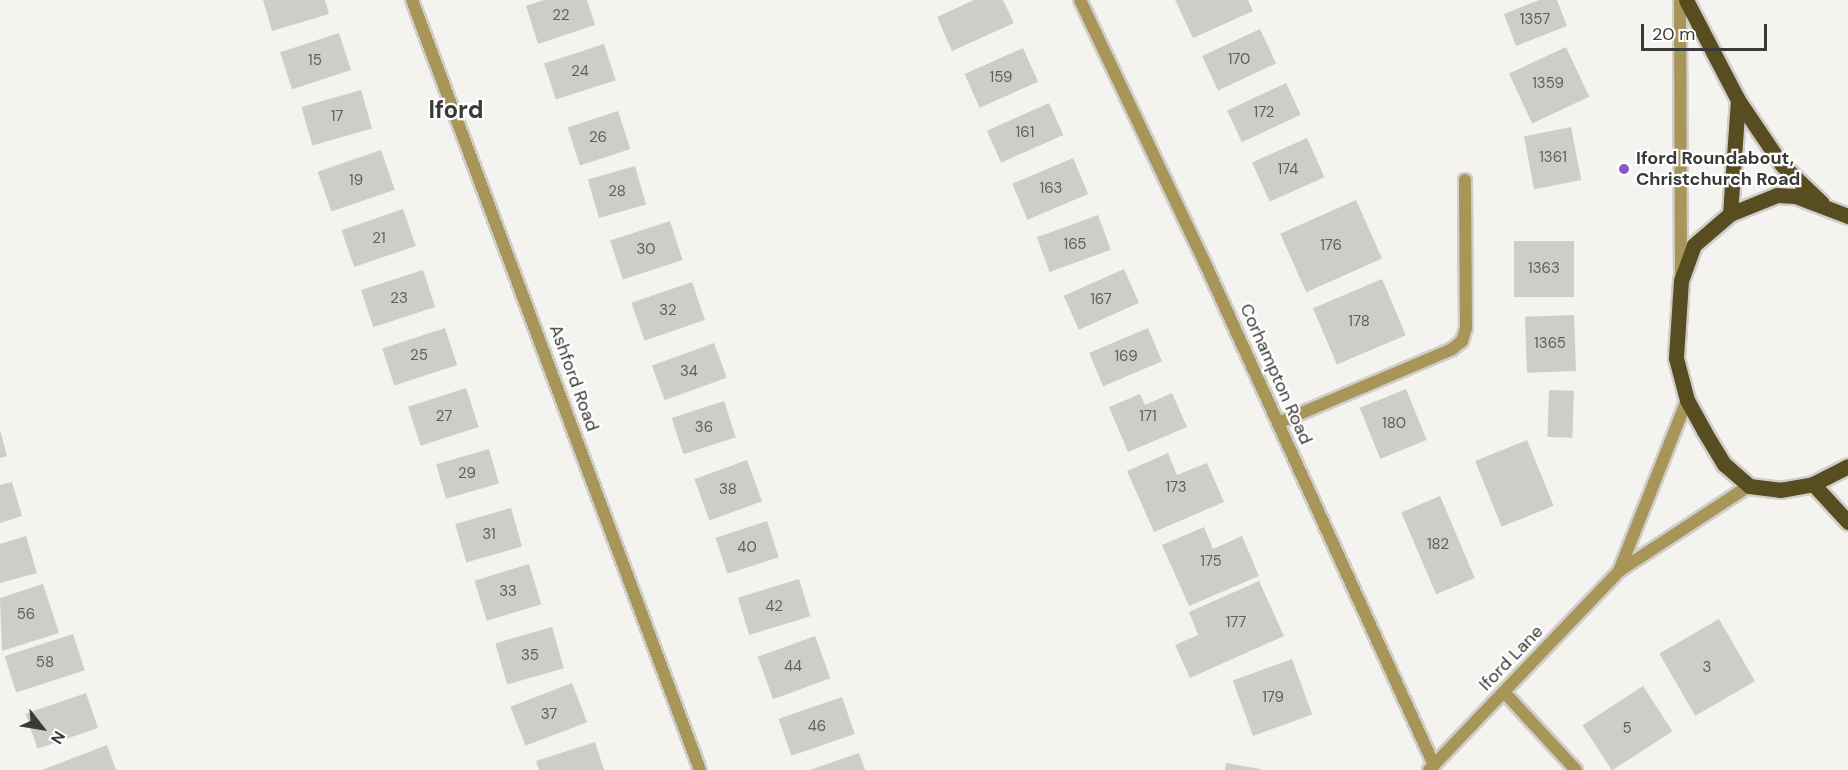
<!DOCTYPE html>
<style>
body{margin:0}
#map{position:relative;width:1848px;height:770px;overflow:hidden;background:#f4f3ef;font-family:"DM Sans",sans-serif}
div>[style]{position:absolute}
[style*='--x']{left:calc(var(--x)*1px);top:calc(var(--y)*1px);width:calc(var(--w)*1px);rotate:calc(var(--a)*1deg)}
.building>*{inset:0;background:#cecdc9;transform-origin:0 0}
.roads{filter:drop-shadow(2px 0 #cfcecb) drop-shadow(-2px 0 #cfcecb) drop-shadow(0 2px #cfcecb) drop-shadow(0 -2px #cfcecb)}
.service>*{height:12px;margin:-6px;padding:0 6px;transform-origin:6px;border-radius:6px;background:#a79658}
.minor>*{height:12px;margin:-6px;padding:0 6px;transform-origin:6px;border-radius:6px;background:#a79658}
.tertiary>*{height:12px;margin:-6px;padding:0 6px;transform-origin:6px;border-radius:6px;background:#a79658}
.primary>*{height:15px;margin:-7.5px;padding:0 7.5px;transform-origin:7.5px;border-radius:7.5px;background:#584c21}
.dots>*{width:16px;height:16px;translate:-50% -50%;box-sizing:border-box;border:3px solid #fff;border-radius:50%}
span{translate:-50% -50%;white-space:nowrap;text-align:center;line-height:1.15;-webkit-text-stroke:4.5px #fff;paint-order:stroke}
.number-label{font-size:15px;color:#5f5f5d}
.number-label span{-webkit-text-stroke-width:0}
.poi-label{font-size:18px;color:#3a3a39;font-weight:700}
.left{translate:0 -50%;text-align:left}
.street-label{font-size:18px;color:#3a3a39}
.district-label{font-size:24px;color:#3a3a39;font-weight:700}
.north{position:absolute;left:12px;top:698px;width:60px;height:60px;-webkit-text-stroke:4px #fff;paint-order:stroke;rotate:121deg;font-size:16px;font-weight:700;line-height:24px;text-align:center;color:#3a3a39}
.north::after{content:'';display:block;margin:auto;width:21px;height:27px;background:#3a3a39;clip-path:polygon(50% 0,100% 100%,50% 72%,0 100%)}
.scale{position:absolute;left:1641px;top:24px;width:126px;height:27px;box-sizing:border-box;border:3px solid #3a3a39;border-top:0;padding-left:8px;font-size:18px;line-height:21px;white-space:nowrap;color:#3a3a39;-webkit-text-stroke:4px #fff;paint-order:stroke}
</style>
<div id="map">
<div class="building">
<div style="clip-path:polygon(263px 0,325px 0,329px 14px,272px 31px)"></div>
<div style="clip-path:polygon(544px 0,587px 0,595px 25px,538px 44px,526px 6px)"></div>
<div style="clip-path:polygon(974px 0,1003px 0,1014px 23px,952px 51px,937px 17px)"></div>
<div style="clip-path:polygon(1175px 0,1248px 0,1253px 11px,1193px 38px)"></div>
<div style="clip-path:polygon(1539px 0,1557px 0,1567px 26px,1516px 46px,1504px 14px)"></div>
<div style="left:1260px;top:29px;width:38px;height:64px;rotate:65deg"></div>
<div style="left:339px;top:33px;width:39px;height:62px;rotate:72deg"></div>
<div style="left:604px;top:44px;width:38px;height:63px;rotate:72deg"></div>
<div style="left:1566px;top:47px;width:55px;height:63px;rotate:65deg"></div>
<div style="left:1023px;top:48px;width:37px;height:64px;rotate:66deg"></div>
<div style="left:1286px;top:83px;width:35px;height:65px;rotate:65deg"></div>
<div style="left:361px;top:90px;width:40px;height:62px;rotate:74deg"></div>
<div style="left:1049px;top:103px;width:35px;height:68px;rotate:66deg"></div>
<div style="left:618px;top:111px;width:40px;height:53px;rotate:72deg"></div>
<div style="left:1571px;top:127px;width:54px;height:48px;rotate:79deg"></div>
<div style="left:1307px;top:138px;width:43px;height:60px;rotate:66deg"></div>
<div style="left:381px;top:150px;width:42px;height:67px;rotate:71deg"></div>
<div style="left:1073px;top:158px;width:39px;height:66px;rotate:67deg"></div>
<div style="left:635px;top:166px;width:40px;height:49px;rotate:74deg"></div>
<div style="left:1356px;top:200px;width:64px;height:83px;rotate:66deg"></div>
<div style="left:403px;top:209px;width:39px;height:65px;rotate:71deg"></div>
<div style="left:1098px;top:215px;width:37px;height:65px;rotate:70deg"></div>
<div style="left:670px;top:221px;width:41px;height:63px;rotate:72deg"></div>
<div style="left:1514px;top:241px;width:60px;height:56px"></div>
<div style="left:1124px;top:269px;width:37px;height:66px;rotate:66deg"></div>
<div style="left:423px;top:270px;width:39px;height:65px;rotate:72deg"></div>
<div style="left:1382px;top:279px;width:61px;height:75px;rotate:67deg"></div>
<div style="left:692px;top:282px;width:40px;height:64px;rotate:71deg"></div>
<div style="left:1574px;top:315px;width:56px;height:49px;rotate:88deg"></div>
<div style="left:445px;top:328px;width:39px;height:66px;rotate:72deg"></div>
<div style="left:1148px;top:328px;width:36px;height:64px;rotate:67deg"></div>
<div style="left:714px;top:343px;width:37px;height:66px;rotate:70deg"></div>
<div style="left:466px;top:388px;width:41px;height:61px;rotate:72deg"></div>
<div style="left:1406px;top:389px;width:55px;height:50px;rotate:68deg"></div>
<div style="left:1549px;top:390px;width:25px;height:47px;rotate:2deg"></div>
<div style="clip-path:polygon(1172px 393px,1187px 427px,1128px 452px,1109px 407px,1140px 394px,1145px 405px)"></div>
<div style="left:724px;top:401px;width:38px;height:55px;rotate:72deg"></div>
<div style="clip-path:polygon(0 430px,7px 456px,0 458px)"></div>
<div style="left:1527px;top:440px;width:71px;height:56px;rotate:68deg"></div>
<div style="left:489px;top:449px;width:36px;height:55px;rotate:74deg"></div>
<div style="clip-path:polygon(1168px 453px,1177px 475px,1207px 463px,1224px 502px,1154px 532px,1127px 471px)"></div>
<div style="left:747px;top:460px;width:44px;height:56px;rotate:70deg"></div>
<div style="clip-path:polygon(12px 482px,22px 516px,0 523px,0 485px)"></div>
<div style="left:1440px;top:496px;width:89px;height:42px;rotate:67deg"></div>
<div style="left:511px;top:508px;width:40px;height:58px;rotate:74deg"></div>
<div style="left:767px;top:521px;width:38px;height:54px;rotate:72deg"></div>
<div style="clip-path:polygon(1204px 527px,1213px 549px,1242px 536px,1259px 576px,1189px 606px,1162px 545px)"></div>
<div style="clip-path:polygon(26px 536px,37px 573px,0 583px,0 544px)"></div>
<div style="left:529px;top:564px;width:42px;height:57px;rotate:73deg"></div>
<div style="left:799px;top:579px;width:39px;height:64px;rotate:73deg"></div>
<div style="clip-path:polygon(1259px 581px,1284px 636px,1190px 678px,1175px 645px,1198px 635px,1189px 612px)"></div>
<div style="clip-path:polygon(43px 584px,59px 633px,2px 651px,0 598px)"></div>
<div style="left:1719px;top:619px;width:72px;height:69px;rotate:60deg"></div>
<div style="left:552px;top:627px;width:43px;height:59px;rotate:74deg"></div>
<div style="left:73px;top:634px;width:38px;height:72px;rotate:72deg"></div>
<div style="left:815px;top:636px;width:45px;height:61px;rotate:70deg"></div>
<div style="left:1292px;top:659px;width:59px;height:63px;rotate:70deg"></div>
<div style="left:572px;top:683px;width:42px;height:66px;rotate:69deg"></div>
<div style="left:1643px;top:686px;width:54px;height:72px;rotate:57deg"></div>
<div style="left:86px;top:693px;width:37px;height:64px;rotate:71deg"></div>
<div style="left:842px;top:697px;width:39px;height:67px;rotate:71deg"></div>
<div style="clip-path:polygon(595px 742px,604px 770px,539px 770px,536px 761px)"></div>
<div style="clip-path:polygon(107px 745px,116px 770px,42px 770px)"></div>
<div style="clip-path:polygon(859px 753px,865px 770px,810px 770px)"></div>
<div style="clip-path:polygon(1226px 763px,1260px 769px,1260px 770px,1225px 770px)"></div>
</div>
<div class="roads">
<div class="service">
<div style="--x:1680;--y:0;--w:276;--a:89.8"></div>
<div style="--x:1278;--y:423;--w:189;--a:-23"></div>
<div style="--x:1452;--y:349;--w:13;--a:-39"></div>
<div style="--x:1462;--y:341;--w:14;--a:-73"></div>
<div style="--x:1466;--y:328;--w:148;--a:-90.4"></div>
<div style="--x:1504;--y:692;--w:106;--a:47.3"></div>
</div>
<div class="minor">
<div style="--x:412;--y:0;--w:822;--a:69.49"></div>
<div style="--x:1080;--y:0;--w:289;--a:64.6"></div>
<div style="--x:1204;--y:261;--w:554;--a:65.47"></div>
</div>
<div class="tertiary">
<div style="--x:1619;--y:571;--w:184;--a:-68.3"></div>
<div style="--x:1429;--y:770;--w:275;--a:-46.3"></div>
<div style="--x:1619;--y:571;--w:155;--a:-33.2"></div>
</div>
<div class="primary">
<div style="--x:1686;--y:0;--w:113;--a:62.5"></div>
<div style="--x:1738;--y:100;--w:78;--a:55.9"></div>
<div style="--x:1782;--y:165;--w:55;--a:43.5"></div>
<div style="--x:1730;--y:214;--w:114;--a:-86"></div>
<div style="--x:1848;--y:216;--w:57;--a:-159.3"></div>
<div style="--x:1795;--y:196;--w:18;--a:-177"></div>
<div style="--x:1777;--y:195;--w:51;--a:158"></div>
<div style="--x:1730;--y:214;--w:48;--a:139.3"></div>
<div style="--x:1694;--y:245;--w:37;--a:110"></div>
<div style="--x:1681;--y:280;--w:78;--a:93.7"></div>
<div style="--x:1676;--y:358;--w:43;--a:75.3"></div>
<div style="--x:1687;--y:400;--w:35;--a:61"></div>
<div style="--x:1704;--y:431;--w:39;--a:59"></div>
<div style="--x:1724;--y:464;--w:33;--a:41"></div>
<div style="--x:1749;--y:486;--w:31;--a:7"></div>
<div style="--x:1780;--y:490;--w:34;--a:-10"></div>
<div style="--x:1813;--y:484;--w:39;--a:-27"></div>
<div style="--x:1813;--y:484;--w:52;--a:47.4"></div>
</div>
</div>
<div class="dots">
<div style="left:1624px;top:169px;background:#9055cb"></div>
</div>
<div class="number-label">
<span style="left:561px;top:16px">22</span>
<span style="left:1535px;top:20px">1357</span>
<span style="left:1239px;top:60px">170</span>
<span style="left:315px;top:61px">15</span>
<span style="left:580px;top:72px">24</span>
<span style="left:1001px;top:78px">159</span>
<span style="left:1548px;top:84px">1359</span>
<span style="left:1264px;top:113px">172</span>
<span style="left:337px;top:117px">17</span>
<span style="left:1025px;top:133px">161</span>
<span style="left:598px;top:138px">26</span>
<span style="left:1553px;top:158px">1361</span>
<span style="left:1288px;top:170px">174</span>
<span style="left:356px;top:181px">19</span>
<span style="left:1051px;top:189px">163</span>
<span style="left:617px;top:192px">28</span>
<span style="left:379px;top:239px">21</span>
<span style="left:1075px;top:245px">165</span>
<span style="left:1331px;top:246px">176</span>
<span style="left:646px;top:250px">30</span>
<span style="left:1544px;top:269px">1363</span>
<span style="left:399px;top:299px">23</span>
<span style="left:1101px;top:300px">167</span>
<span style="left:668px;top:311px">32</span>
<span style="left:1359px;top:322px">178</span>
<span style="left:1550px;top:344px">1365</span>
<span style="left:419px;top:356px">25</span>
<span style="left:1126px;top:357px">169</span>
<span style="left:689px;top:372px">34</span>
<span style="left:444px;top:417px">27</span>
<span style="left:1148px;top:417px">171</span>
<span style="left:1394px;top:424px">180</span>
<span style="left:704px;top:428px">36</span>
<span style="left:467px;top:474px">29</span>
<span style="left:1176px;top:488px">173</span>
<span style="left:728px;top:490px">38</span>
<span style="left:489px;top:535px">31</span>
<span style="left:1438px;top:545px">182</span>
<span style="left:747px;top:548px">40</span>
<span style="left:1211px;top:562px">175</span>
<span style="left:508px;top:592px">33</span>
<span style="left:774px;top:607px">42</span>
<span style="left:26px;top:615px">56</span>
<span style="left:1236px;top:623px">177</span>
<span style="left:530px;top:656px">35</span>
<span style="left:45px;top:663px">58</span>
<span style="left:793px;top:667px">44</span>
<span style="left:1707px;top:668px">3</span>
<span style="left:1273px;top:698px">179</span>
<span style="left:549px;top:715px">37</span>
<span style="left:817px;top:727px">46</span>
<span style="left:1627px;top:729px">5</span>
</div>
<div class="poi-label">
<span class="left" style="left:1636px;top:169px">Iford Roundabout,<br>Christchurch Road</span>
</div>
<div class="street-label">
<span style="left:1276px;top:374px;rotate:66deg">Corhampton Road</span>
<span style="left:574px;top:378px;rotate:70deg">Ashford Road</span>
<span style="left:1511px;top:658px;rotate:-46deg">Iford Lane</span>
</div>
<div class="district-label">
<span style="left:456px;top:110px">Iford</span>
</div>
<div class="north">N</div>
<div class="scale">20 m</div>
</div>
